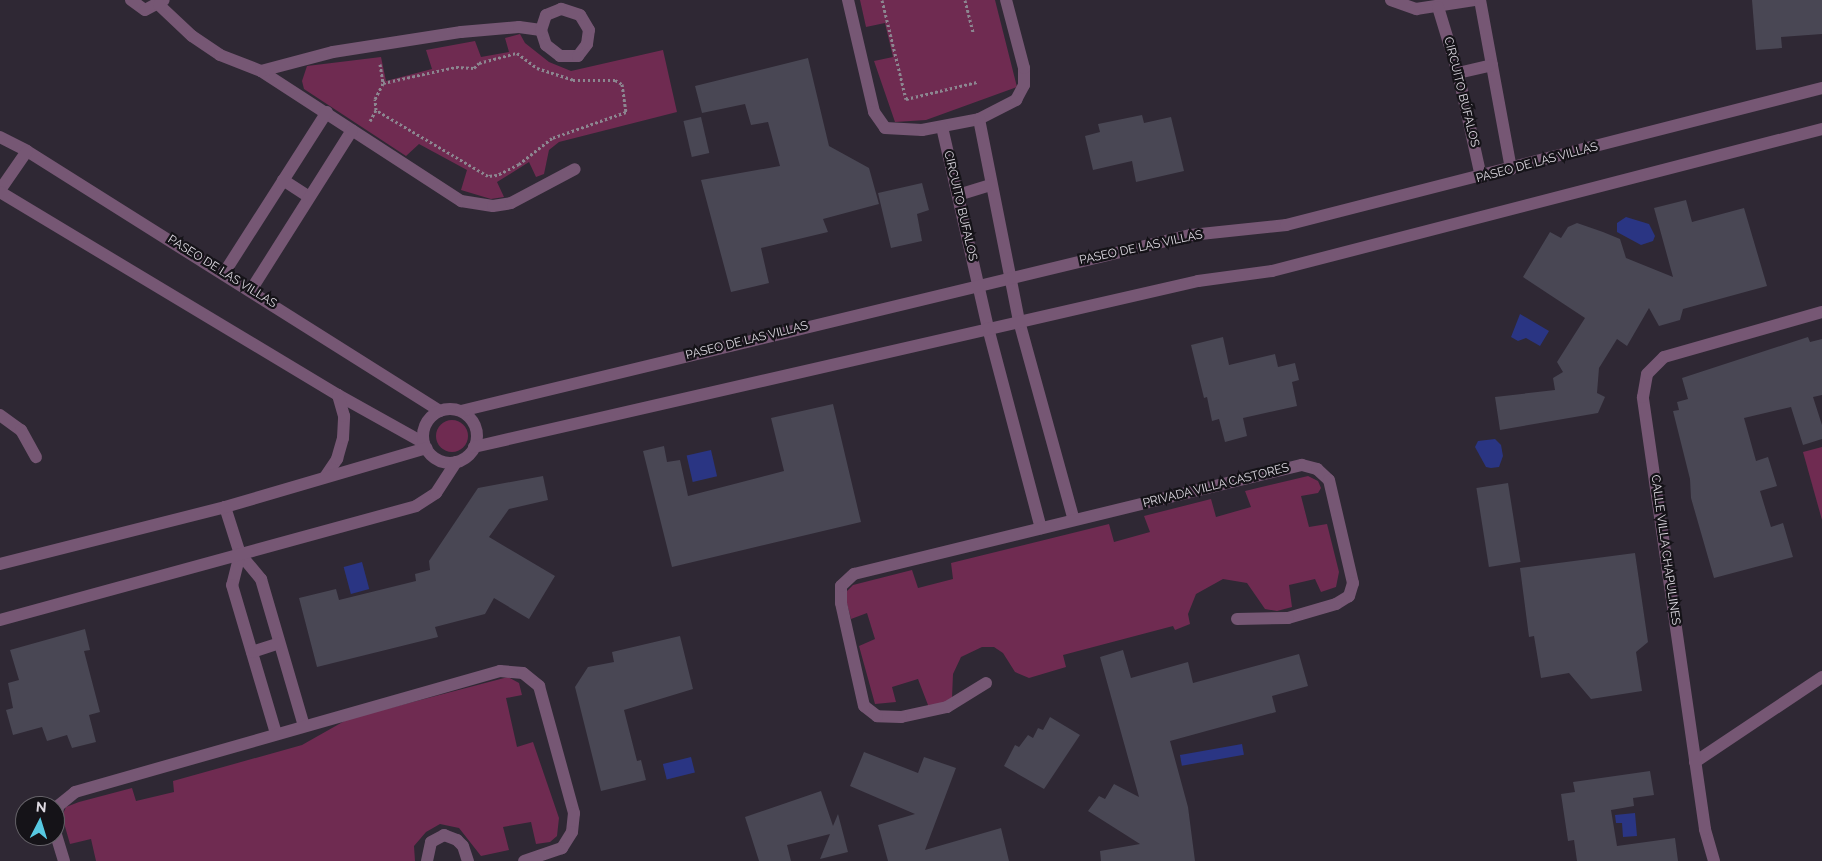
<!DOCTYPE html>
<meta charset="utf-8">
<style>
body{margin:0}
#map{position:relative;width:1822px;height:861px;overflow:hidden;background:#2f2834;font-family:Raleway,sans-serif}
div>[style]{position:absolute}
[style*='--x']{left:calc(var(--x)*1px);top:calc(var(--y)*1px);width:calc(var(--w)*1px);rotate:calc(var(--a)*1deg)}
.green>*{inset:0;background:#6f2b51}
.round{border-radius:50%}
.water>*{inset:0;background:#2a3583;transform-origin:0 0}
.building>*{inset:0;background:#494754;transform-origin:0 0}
.path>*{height:3px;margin-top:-1.5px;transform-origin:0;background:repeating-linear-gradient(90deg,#8c8690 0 2.5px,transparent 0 5px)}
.minor>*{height:12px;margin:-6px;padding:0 6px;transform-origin:6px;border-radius:6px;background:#765774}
.minor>.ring{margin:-6px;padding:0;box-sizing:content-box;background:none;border:12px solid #765774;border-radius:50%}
span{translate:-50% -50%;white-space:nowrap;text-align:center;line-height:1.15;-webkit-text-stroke:4.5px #151318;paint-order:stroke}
.street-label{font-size:12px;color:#ddd9e1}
.north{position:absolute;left:15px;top:796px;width:50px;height:50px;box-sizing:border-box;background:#151318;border:1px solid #656268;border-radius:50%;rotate:5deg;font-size:14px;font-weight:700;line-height:20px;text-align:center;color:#ddd9e1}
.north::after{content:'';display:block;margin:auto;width:18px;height:22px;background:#57c9e2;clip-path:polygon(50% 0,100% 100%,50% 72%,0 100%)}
</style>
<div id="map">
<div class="green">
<div style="clip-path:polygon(860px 0,995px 0,1017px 87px,926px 120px,895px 122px,874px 61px,893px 57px,885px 23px,866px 27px)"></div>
<div style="clip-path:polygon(520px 34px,525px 43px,549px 62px,571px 71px,663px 50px,677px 112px,559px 142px,549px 150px,544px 174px,536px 177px,529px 162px,497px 182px,504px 197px,491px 199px,461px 190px,467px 170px,419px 144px,406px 156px,304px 89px,302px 81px,307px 66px,381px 57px,386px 81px,432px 69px,426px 50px,475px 41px,481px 57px,509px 52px,505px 38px)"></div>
<div class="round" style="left:436px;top:420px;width:32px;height:32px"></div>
<div style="clip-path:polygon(1822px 447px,1822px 520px,1803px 452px)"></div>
<div style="clip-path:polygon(1308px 476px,1318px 481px,1321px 488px,1318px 493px,1301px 496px,1309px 527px,1327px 524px,1339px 572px,1336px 587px,1321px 592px,1315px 579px,1289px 585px,1292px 607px,1277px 611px,1265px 609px,1247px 583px,1223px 579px,1196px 594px,1188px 614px,1190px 624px,1175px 630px,1173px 626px,1063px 655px,1066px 667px,1029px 678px,1015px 672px,1003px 653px,994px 647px,982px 647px,961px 657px,953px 674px,952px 698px,945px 704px,928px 705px,918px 679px,892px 687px,896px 702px,875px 704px,859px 646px,875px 639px,867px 613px,851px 619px,846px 600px,847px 591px,853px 585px,912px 570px,918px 588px,953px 579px,951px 563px,1109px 524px,1114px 542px,1150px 532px,1144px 516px,1211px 499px,1216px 517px,1251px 507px,1245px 491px)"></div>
<div style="clip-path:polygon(508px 677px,519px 683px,522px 695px,506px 698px,517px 747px,533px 742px,559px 818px,557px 836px,550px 842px,536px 844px,531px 822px,503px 827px,509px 850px,481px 856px,459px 828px,440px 824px,426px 832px,414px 846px,415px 861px,96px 861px,91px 839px,70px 844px,62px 816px,66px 807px,79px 802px,132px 788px,136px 801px,174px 792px,173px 781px,302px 745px,348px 719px)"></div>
</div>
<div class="water">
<div style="clip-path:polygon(1626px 217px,1649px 224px,1655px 236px,1653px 241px,1641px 245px,1617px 232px,1617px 223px)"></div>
<div style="clip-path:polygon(1520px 314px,1549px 331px,1540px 346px,1526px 338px,1518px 341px,1511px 337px)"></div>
<div style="clip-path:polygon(1495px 439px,1501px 445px,1503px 456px,1499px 467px,1491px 468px,1486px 467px,1475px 447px,1478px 441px)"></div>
<div style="left:711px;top:450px;width:27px;height:25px;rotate:77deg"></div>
<div style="left:362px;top:562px;width:28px;height:19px;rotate:75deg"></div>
<div style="left:1242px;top:744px;width:11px;height:63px;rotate:80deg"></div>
<div style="left:691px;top:757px;width:16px;height:29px;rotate:76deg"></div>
<div style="clip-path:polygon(1635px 813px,1637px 836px,1623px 837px,1622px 823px,1616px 823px,1615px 815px)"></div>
</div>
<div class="building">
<div style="clip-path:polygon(1752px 0,1822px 0,1822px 34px,1781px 37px,1782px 48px,1756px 50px)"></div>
<div style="clip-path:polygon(808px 58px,829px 146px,869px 168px,879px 204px,823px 219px,828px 232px,761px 248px,769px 283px,731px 292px,701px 180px,780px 166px,768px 122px,751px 125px,745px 104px,702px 113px,695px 86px)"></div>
<div style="clip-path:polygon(1142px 115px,1144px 123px,1171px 117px,1184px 171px,1136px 182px,1132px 161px,1093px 170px,1085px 136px,1100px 132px,1098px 124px)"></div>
<div style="left:701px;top:117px;width:37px;height:18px;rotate:77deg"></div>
<div style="clip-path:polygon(922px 183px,929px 210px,917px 214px,922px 241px,891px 248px,878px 193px)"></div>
<div style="clip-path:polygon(1686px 200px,1692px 222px,1744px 208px,1767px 286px,1683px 309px,1680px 320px,1659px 326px,1649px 308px,1627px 346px,1617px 339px,1599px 368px,1597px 393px,1605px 397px,1598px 413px,1500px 430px,1495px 397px,1555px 390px,1553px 378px,1563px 372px,1557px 362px,1585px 318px,1523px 277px,1550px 232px,1561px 238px,1568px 227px,1577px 223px,1603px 232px,1620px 239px,1626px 258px,1673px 277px,1654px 208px)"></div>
<div style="clip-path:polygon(1223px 337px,1229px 365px,1275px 354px,1278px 367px,1295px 363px,1299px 380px,1292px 382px,1297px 406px,1243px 418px,1247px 436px,1225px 442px,1219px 419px,1212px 421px,1207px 397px,1204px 398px,1191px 345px)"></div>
<div style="clip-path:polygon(1808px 337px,1810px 342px,1822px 339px,1822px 395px,1813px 397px,1822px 425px,1822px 439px,1803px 445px,1791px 407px,1744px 418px,1756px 461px,1768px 457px,1777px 486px,1760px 491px,1771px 527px,1783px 523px,1793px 557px,1714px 578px,1691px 498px,1690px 479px,1673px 411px,1679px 410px,1677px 402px,1688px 399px,1682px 378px)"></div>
<div style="clip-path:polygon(833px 404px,861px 522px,672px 567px,643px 451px,664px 446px,667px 462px,680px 460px,688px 496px,784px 471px,771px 418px)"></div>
<div style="clip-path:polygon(543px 476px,548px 500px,509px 509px,489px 537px,555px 576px,529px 619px,494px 598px,485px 614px,435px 627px,438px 637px,317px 667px,299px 598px,336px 589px,339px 600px,416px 581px,415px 574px,430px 570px,429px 561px,478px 488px)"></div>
<div style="left:1508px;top:483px;width:80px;height:32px;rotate:81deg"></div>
<div style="clip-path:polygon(1635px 553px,1648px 642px,1636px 652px,1642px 691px,1591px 699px,1569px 673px,1541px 678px,1534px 636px,1529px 637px,1520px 568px)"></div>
<div style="clip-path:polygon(85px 629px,90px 650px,84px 651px,100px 712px,89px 715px,96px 742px,72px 748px,67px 735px,47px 741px,42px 727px,13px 735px,6px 710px,13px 708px,8px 683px,19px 680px,10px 650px)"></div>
<div style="clip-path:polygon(680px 636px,693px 689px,624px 710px,637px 761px,641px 760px,646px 780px,601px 791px,575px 687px,588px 667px,614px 662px,612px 652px)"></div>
<div style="clip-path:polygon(1123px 650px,1131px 678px,1188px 662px,1193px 683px,1299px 654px,1308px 686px,1272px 696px,1276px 712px,1170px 741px,1188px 807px,1195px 861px,1101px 861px,1100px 851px,1140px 844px,1088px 811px,1099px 796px,1105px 799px,1114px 784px,1139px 797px,1100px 657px)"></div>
<div style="clip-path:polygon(1050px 717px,1080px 735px,1044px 789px,1004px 766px,1015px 745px,1019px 747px,1028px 735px,1033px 738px,1038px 728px,1043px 730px)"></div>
<div style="clip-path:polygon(864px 752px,918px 773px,924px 757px,956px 768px,925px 850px,1001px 828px,1009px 861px,888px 861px,878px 825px,915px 814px,850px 786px)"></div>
<div style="clip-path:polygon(1650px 771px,1654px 795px,1633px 798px,1634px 806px,1611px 810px,1617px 846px,1675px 838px,1678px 861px,1577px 861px,1574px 840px,1568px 841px,1561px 794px,1575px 792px,1573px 782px)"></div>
<div style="clip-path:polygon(821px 791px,833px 826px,838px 814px,848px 852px,820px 859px,830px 834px,787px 845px,791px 861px,759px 861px,745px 817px)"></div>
</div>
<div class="path">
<div style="--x:882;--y:0;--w:102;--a:76.4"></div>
<div style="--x:906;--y:99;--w:73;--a:-13.5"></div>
<div style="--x:965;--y:0;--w:33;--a:76"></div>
<div style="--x:517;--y:53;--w:25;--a:37"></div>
<div style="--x:537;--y:68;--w:38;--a:18"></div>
<div style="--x:573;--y:80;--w:42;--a:0"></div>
<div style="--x:615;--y:80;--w:8;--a:30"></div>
<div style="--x:622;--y:84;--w:28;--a:82"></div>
<div style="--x:626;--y:112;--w:78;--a:160.6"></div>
<div style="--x:552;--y:138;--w:42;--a:141.8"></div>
<div style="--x:519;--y:164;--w:25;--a:153"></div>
<div style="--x:497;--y:175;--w:9;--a:174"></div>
<div style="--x:488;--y:176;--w:130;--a:-149.5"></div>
<div style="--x:376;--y:110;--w:11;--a:-95"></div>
<div style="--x:375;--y:99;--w:18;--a:-63"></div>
<div style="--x:383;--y:83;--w:75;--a:-12.4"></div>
<div style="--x:456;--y:67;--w:18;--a:3"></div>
<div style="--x:474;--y:68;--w:7;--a:-45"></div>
<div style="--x:479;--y:63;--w:39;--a:-15"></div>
<div style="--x:380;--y:64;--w:19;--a:81"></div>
<div style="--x:370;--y:121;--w:13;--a:-61"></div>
</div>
<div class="minor">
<div style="--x:131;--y:0;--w:17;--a:36"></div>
<div style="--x:145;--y:10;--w:21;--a:-28"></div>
<div style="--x:848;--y:0;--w:115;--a:76.9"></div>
<div style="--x:874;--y:112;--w:19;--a:55"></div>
<div style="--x:885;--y:128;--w:37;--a:3"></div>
<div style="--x:922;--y:130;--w:58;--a:-10.9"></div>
<div style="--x:979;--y:119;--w:42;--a:-27.2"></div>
<div style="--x:1016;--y:100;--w:17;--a:-62"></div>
<div style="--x:1024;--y:85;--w:17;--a:-90"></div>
<div style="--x:1024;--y:68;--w:70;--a:-104.8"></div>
<div style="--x:1391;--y:0;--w:27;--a:20"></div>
<div style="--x:1416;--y:9;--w:59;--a:-8.8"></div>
<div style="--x:1480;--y:0;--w:172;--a:79.6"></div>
<div style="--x:159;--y:5;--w:45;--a:43.2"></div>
<div style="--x:192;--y:36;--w:34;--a:34"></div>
<div style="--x:220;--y:55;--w:44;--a:21.3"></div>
<div style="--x:261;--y:71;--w:239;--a:33"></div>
<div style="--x:461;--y:201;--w:32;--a:9"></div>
<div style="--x:493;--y:206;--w:18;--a:-9"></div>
<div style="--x:511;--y:203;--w:72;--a:-28"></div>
<div style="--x:1438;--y:7;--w:69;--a:73.1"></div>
<div style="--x:1458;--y:73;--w:107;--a:77.5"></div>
<div style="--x:261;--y:71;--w:74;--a:-14.8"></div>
<div style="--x:333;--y:52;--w:130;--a:-8.9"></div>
<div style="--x:461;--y:32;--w:58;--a:-4.9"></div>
<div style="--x:519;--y:27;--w:22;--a:8"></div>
<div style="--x:541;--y:30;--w:16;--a:72"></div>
<div style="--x:546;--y:45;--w:18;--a:38"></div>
<div style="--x:560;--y:56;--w:18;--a:0"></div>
<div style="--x:578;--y:56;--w:15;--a:-53"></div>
<div style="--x:587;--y:44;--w:14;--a:-82"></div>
<div style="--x:589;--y:30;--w:17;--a:-121"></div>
<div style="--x:580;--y:15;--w:20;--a:-162"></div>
<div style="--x:561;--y:9;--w:16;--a:158"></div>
<div style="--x:546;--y:15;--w:16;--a:108"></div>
<div style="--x:1458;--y:73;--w:35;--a:-13"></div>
<div style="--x:979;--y:119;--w:206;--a:78.8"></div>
<div style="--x:1019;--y:321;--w:206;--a:74.6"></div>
<div style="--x:942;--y:127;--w:206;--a:77.1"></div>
<div style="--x:988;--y:328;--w:207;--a:75.2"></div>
<div style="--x:0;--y:137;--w:30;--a:27"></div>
<div style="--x:27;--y:151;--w:488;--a:32.2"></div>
<div style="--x:283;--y:180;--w:31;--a:33"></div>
<div style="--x:0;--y:190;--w:47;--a:-55.3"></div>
<div style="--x:0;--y:192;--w:394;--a:31"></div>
<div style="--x:338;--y:395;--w:98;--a:29.2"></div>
<div style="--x:958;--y:195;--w:34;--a:-17"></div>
<div style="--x:224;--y:273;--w:191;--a:-57.4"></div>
<div style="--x:251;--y:290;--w:189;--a:-57.7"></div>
<div class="ring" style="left:423px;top:409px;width:42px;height:42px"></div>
<div style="--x:461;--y:411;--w:751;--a:-13.56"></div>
<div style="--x:1191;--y:235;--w:96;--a:-6"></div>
<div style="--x:1286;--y:225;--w:553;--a:-14.34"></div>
<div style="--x:0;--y:415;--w:26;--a:36"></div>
<div style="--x:21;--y:430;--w:31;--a:61"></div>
<div style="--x:474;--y:447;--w:743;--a:-12.91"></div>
<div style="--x:1198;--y:281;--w:75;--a:-7.7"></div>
<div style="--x:1272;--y:271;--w:568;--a:-14.48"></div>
<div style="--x:325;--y:477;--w:22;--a:-56"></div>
<div style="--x:337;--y:459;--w:22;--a:-74"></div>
<div style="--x:343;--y:438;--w:22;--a:-87"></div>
<div style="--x:344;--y:416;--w:22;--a:-106"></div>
<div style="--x:225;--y:507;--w:49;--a:72.3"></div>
<div style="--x:240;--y:554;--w:33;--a:50"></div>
<div style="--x:261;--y:579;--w:153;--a:73.7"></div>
<div style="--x:240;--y:554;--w:32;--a:104"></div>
<div style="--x:232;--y:585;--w:155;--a:73.5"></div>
<div style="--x:0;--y:564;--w:232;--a:-14.2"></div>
<div style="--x:225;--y:507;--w:210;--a:-16.3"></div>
<div style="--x:0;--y:620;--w:431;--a:-15.3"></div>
<div style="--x:416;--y:506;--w:24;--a:-33"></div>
<div style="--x:436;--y:493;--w:37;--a:-57"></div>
<div style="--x:252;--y:652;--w:28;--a:-18"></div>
<div style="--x:986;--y:683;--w:46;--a:148.4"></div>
<div style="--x:947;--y:707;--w:47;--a:167.7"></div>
<div style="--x:901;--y:717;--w:24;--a:-178"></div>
<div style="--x:877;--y:716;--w:16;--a:-142"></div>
<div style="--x:864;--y:706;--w:106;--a:-102.6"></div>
<div style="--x:841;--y:603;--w:17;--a:-90"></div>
<div style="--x:841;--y:586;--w:18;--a:-43"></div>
<div style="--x:854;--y:574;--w:461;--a:-13.7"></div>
<div style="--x:1302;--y:465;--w:16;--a:15"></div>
<div style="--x:1317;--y:469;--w:16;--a:43"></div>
<div style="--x:1329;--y:480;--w:106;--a:76.9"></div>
<div style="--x:1353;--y:583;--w:14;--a:107"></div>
<div style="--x:1349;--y:596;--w:15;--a:148"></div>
<div style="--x:1336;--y:604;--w:50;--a:163.7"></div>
<div style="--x:1288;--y:618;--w:51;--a:178.9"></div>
<div style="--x:1695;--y:762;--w:153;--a:-33.8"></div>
<div style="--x:64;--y:861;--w:31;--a:-107"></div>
<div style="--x:55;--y:831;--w:25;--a:-83"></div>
<div style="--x:58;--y:806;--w:22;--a:-39"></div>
<div style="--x:75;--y:792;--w:442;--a:-15.9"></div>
<div style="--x:500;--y:671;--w:23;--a:5"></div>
<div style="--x:523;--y:673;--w:21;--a:39"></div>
<div style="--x:539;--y:686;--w:132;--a:74.6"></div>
<div style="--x:574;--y:813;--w:19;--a:96"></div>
<div style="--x:572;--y:832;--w:19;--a:122"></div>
<div style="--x:562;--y:848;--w:40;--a:161.1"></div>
<div style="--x:427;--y:861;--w:19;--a:-78"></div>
<div style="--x:431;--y:842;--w:15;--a:-28"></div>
<div style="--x:444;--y:835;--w:14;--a:21"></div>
<div style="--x:457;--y:840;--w:8;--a:45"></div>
<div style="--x:463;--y:846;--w:16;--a:72"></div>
<div style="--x:1714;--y:861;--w:33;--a:-106"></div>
<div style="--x:1705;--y:829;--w:436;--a:-98.2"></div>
<div style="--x:1643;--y:397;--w:23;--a:-80"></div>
<div style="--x:1647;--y:374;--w:24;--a:-45"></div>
<div style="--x:1664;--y:357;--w:164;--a:-15.9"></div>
</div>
<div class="street-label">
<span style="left:1461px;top:92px;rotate:76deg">CIRCUITO BÚFALOS</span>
<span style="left:1537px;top:163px;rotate:-15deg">PASEO DE LAS VILLAS</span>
<span style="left:960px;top:206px;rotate:77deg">CIRCUITO BUFALOS</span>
<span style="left:1141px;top:248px;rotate:-12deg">PASEO DE LAS VILLAS</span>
<span style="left:222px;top:272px;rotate:32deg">PASEO DE LAS VILLAS</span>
<span style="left:747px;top:341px;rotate:-14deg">PASEO DE LAS VILLAS</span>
<span style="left:1216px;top:486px;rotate:-14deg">PRIVADA VILLA CASTORES</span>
<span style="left:1665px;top:550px;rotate:82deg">CALLE VILLA CHAPULINES</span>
</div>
<div class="north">N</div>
</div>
